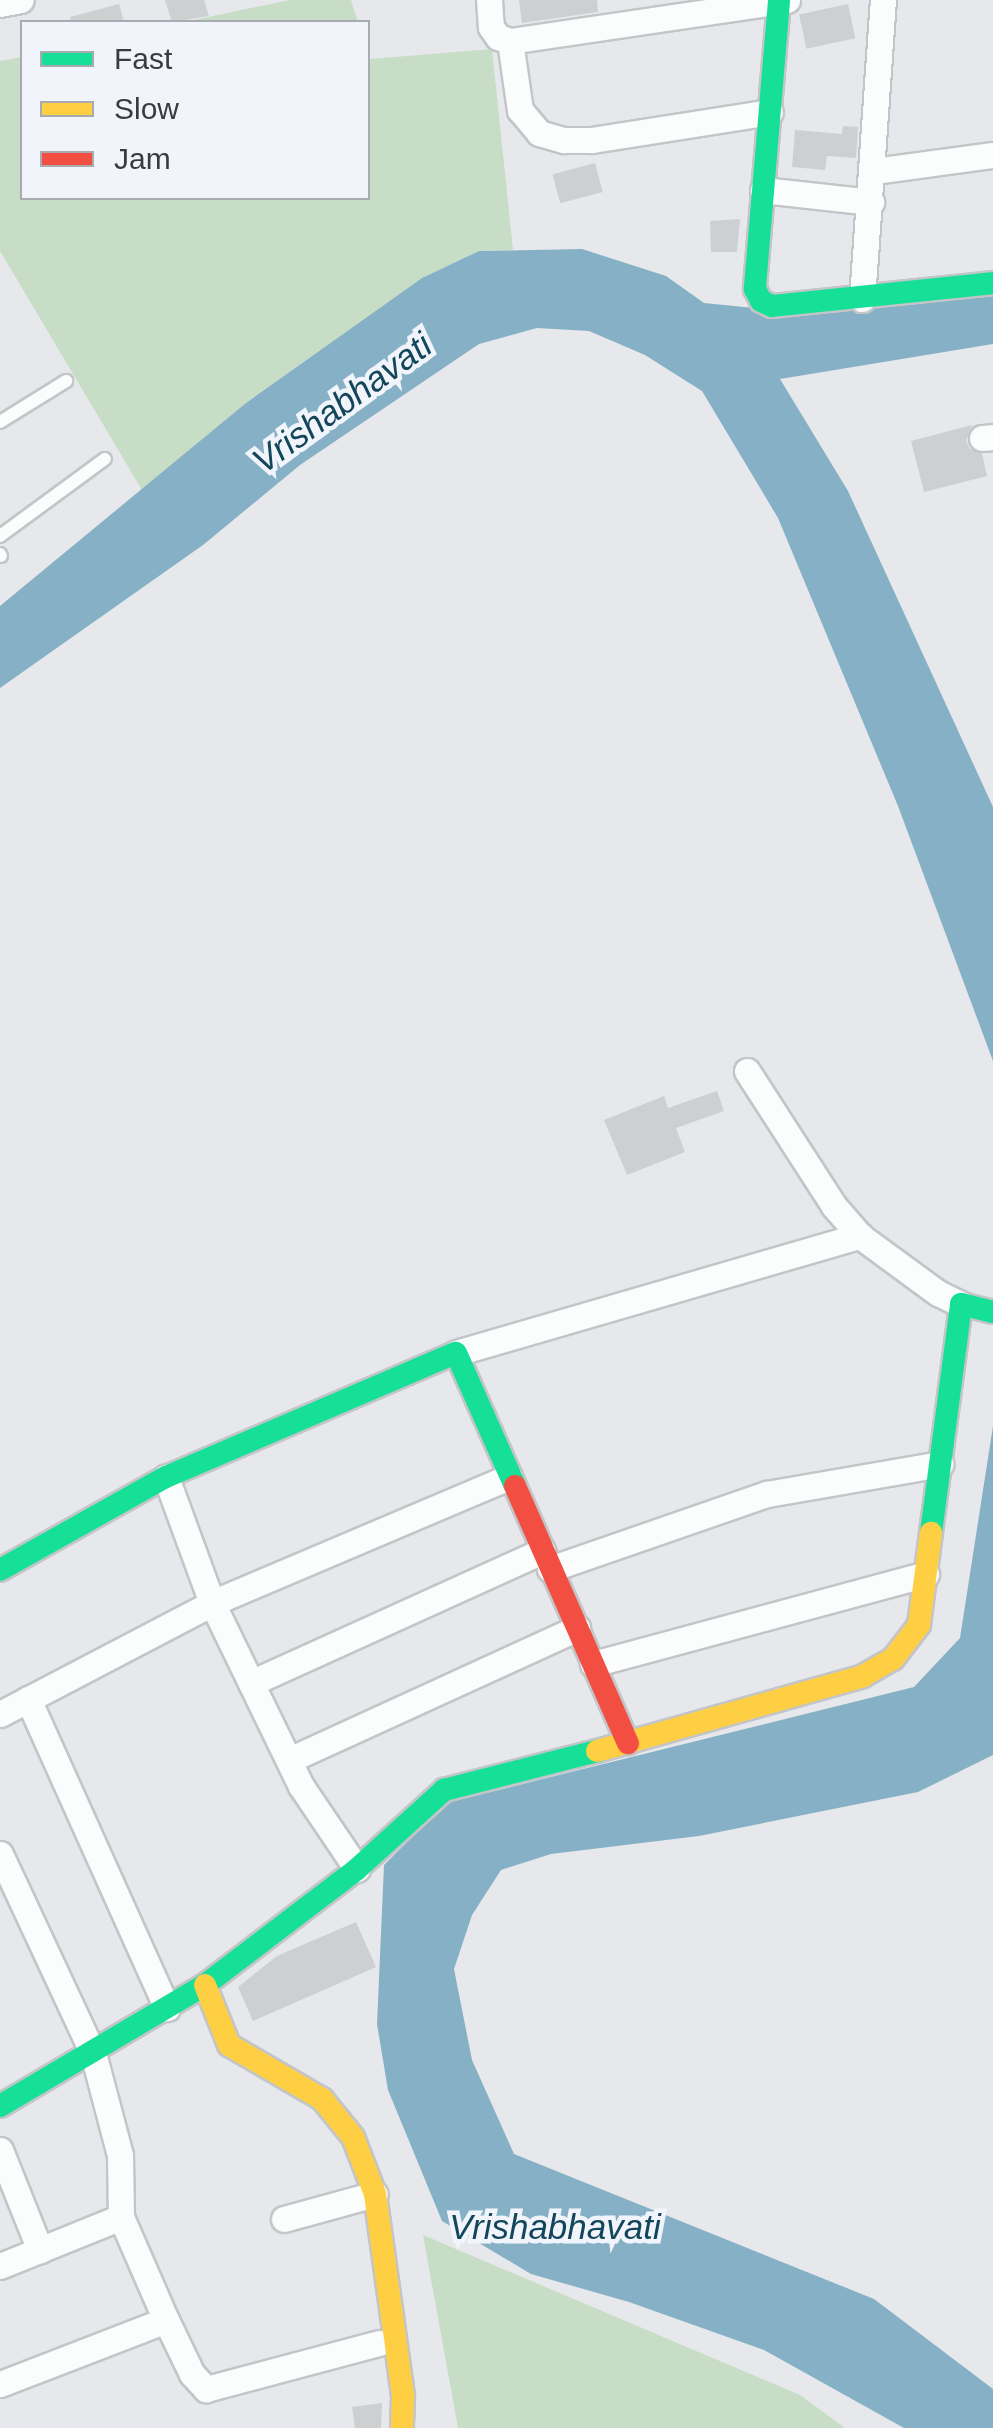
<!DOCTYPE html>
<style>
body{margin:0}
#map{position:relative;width:993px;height:2428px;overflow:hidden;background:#e6e8eb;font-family:Helvetica,sans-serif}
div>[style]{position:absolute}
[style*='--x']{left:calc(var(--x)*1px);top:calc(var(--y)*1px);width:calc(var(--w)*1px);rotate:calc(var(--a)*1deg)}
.green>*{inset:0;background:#c8ddc5}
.water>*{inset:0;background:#86b0c5}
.building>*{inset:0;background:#cdcfd1;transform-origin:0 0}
.roads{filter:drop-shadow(2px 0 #c3c5c8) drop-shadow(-2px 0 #c3c5c8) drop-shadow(0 2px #c3c5c8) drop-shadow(0 -2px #c3c5c8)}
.lane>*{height:12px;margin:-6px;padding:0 6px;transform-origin:6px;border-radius:6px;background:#fbfcfc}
.street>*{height:25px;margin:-12.5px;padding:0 12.5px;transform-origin:12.5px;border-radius:12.5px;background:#fbfcfc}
.fast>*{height:22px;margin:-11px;padding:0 11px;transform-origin:11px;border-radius:11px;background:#16e098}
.slow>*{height:22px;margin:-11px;padding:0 11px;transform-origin:11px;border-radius:11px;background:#ffcf43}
.jam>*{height:22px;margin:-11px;padding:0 11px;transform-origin:11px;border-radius:11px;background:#f24e42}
span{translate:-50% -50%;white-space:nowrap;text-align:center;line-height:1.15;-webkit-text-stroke:9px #f1f5fb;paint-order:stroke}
.water-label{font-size:35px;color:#14465b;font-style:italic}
.legend{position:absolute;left:20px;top:20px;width:350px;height:180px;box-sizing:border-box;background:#f1f5fb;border:2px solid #a8abaf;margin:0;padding:12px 18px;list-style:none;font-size:30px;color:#3a3b3d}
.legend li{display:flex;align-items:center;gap:20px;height:50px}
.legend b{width:50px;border:2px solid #a8abaf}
</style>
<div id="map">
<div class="green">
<div style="clip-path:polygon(290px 0,351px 0,358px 22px,184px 22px)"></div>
<div style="clip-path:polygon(492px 49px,513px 250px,479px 251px,422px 278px,246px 403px,142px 490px,0 251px,0 61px,22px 57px,22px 198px,368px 198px,368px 53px,370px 59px)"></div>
<div style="clip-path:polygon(423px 2235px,800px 2395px,845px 2428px,458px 2428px)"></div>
</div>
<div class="water">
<div style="clip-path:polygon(582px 249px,666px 276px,704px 303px,806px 313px,993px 290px,993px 344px,780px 379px,848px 491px,993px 807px,993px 1061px,898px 806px,778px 518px,702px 391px,645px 355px,589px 331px,537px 328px,479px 344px,300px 465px,203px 545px,0 688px,0 606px,246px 403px,422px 278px,479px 251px)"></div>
<div style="clip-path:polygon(993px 1426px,993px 1755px,918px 1792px,699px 1836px,551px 1854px,501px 1870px,472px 1915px,454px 1969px,472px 2060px,514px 2154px,874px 2299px,993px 2389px,993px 2428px,904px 2428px,764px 2350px,629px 2302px,531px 2274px,442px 2221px,388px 2090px,377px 2024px,384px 1865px,446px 1803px,914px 1687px,960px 1638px)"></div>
</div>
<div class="building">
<div style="clip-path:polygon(165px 0,204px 0,209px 16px,172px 22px)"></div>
<div style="clip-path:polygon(519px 0,597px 0,598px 12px,522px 23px)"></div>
<div style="clip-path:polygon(119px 4px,124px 22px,71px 22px,70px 17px)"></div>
<div style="left:848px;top:4px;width:35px;height:50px;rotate:78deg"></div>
<div style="clip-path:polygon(843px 126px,858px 127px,856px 158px,827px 156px,825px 170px,792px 167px,795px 130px,842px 134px)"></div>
<div style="left:595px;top:163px;width:30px;height:44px;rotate:75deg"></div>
<div style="clip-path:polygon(740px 219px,737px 252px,711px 252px,710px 221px)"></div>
<div style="clip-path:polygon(972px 425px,966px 440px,969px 448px,982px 454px,987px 476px,924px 492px,911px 441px)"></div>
<div style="clip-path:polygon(717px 1091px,724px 1111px,676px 1128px,685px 1152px,627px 1175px,604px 1120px,664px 1096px,668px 1108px)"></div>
<div style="clip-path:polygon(356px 1922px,376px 1967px,253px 2021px,238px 1987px,277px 1956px)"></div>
<div style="clip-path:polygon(382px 2403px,381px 2428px,355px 2428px,352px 2407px)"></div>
</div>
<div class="roads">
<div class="lane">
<div style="--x:0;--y:422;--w:78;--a:-31.8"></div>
<div style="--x:0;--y:536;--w:130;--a:-36.3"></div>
<div style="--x:0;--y:554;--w:2;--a:63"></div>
</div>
<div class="street">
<div style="--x:489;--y:0;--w:27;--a:86"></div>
<div style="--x:491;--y:27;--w:12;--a:55"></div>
<div style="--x:498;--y:37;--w:13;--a:18"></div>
<div style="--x:510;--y:41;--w:280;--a:-8.4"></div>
<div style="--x:0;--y:4;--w:21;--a:-11"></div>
<div style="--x:510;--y:41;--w:70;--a:81.8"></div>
<div style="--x:520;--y:110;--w:30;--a:50"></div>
<div style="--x:539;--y:133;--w:26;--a:16"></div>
<div style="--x:564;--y:140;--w:28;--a:0"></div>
<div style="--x:592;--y:140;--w:180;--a:-8.9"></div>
<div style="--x:874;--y:171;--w:120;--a:-7.7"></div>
<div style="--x:763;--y:190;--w:109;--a:6.3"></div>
<div style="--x:862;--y:299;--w:300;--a:-86"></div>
<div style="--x:982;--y:438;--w:11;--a:-5"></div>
<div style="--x:747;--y:1071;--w:161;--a:57.2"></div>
<div style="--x:834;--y:1206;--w:40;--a:49"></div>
<div style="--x:860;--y:1236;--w:97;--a:36.2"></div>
<div style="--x:938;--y:1293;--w:25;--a:26"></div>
<div style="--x:456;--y:1353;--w:421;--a:-16.2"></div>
<div style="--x:550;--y:1569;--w:230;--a:-19.1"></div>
<div style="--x:767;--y:1494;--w:176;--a:-9.8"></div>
<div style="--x:593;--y:1664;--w:345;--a:-15.1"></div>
<div style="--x:251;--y:1683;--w:320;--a:-24.4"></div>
<div style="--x:28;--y:1699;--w:339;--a:65.8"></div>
<div style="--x:0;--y:1714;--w:239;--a:-27.6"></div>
<div style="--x:212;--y:1603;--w:134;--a:-110.1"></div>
<div style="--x:289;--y:1760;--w:317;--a:-24.6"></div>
<div style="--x:0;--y:1854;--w:220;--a:65"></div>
<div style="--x:93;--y:2053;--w:106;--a:75.2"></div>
<div style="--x:120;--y:2155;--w:62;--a:89.1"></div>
<div style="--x:357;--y:1869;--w:100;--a:-124"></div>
<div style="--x:301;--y:1786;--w:203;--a:-115.9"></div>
<div style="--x:212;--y:1603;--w:323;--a:-23"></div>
<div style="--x:0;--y:2150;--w:108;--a:68.2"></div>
<div style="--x:284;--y:2219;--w:94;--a:-15.4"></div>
<div style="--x:0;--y:2266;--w:131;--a:-22"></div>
<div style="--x:121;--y:2217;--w:112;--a:66.4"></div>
<div style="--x:166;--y:2320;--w:178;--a:158.9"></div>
<div style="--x:166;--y:2320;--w:60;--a:64.3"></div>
<div style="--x:192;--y:2374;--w:21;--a:47"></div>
<div style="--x:206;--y:2389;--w:179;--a:-14.9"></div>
</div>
<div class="fast">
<div style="--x:779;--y:1;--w:289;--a:94.8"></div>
<div style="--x:755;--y:289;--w:13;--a:63"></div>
<div style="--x:761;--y:301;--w:12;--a:24"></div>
<div style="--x:772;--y:306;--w:222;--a:-5.9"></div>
<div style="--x:931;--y:1533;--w:231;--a:-82.5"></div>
<div style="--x:961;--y:1304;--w:33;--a:14"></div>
<div style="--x:0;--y:1570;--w:190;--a:-29.3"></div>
<div style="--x:166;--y:1477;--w:315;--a:-23.2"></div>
<div style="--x:456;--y:1353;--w:145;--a:66.1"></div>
<div style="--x:0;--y:2106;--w:238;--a:-30.6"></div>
<div style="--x:205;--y:1985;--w:191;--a:-37.3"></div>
<div style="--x:357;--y:1869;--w:118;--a:-42.2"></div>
<div style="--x:444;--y:1790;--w:158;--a:-14.3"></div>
</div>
<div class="slow">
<div style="--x:597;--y:1751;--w:276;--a:-15.7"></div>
<div style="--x:863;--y:1676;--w:34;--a:-30"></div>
<div style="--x:893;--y:1659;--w:43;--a:-52.6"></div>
<div style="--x:919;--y:1625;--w:93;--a:-82.6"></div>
<div style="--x:205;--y:1985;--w:65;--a:68.2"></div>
<div style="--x:229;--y:2045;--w:108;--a:30.1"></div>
<div style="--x:322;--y:2099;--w:49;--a:50.8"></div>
<div style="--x:353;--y:2137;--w:61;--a:68.9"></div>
<div style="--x:375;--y:2194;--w:205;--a:82.1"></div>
<div style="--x:403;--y:2397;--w:31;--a:92"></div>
</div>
<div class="jam">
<div style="--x:515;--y:1486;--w:281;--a:66.3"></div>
</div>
</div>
<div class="water-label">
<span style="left:342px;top:403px;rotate:-36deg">Vrishabhavati</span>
<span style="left:555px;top:2227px">Vrishabhavati</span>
</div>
<ul class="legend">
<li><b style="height:12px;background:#16e098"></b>Fast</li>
<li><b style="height:12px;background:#ffcf43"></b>Slow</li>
<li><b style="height:12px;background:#f24e42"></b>Jam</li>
</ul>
</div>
